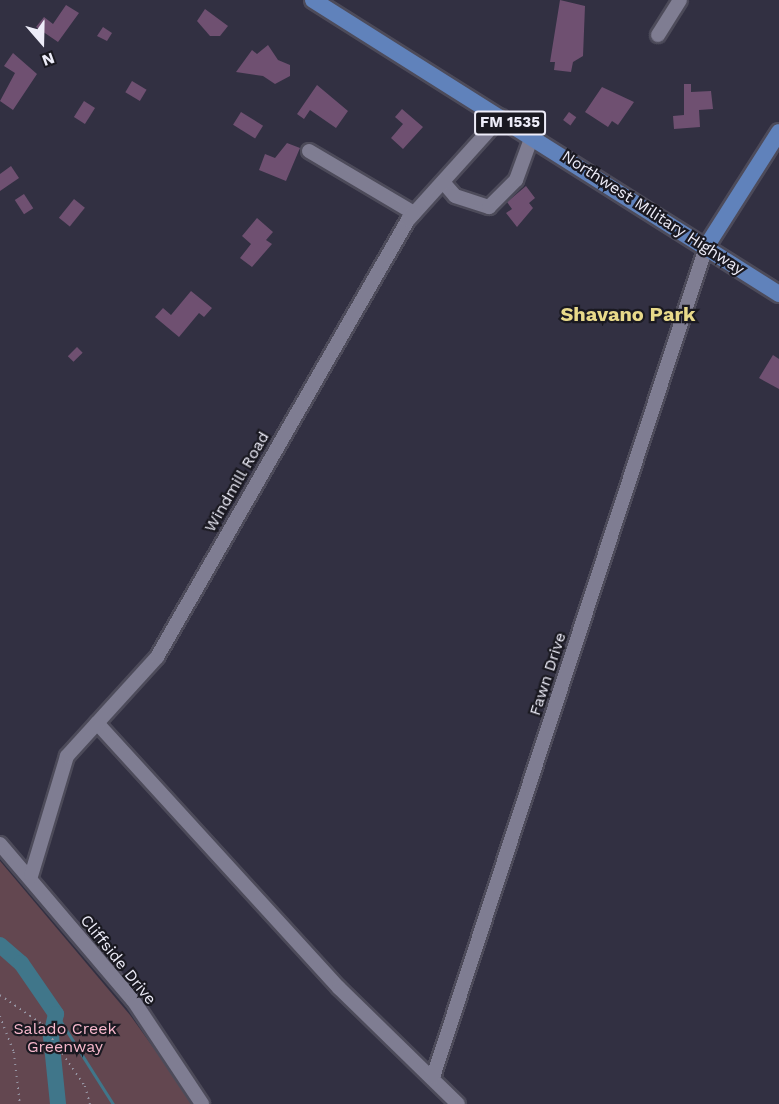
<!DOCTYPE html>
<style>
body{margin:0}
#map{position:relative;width:779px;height:1104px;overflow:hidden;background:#323042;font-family:"Work Sans",sans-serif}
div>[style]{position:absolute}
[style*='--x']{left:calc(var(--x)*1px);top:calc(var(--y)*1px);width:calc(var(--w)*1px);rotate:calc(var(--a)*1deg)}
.green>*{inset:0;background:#634750}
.stream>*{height:3px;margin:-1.5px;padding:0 1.5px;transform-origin:1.5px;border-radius:1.5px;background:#40768a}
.river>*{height:16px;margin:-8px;padding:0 8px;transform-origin:8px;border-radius:8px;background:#40768a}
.building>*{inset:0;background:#6f5071;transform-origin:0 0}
.path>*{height:1.5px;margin-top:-0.75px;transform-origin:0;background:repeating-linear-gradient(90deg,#9695a3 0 1.5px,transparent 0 6px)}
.roads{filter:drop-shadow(2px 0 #4d4b5a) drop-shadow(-2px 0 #4d4b5a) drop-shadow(0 2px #4d4b5a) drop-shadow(0 -2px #4d4b5a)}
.minor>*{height:14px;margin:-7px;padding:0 7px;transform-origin:7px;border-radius:7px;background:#7f7d92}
.major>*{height:16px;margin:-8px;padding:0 8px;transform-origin:8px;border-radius:8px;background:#6082bb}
span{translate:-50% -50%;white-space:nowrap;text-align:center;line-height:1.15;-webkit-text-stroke:4.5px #1a1921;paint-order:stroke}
.shield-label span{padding:2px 4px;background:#1a1921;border:2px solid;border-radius:4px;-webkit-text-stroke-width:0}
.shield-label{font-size:15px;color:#edecf8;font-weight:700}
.street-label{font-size:16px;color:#edecf8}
.park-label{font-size:16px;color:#f7b8cc}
.quarter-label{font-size:20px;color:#e8d98a;font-weight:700}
.north{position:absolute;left:12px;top:12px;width:60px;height:60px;-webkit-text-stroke:4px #1a1921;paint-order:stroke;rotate:160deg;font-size:16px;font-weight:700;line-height:24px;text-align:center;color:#edecf8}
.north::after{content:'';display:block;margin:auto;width:21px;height:27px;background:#edecf8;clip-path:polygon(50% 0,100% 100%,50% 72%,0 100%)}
</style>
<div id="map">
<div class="green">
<div style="clip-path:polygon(0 861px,130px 1015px,194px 1104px,0 1104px)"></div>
</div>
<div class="stream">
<div style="--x:56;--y:1014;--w:107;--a:57.7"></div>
</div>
<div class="river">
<div style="--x:0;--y:945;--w:28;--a:41"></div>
<div style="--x:21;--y:963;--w:62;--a:55.5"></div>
<div style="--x:56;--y:1014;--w:23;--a:103"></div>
<div style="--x:51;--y:1036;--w:68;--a:84.1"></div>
</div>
<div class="building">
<div style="clip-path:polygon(560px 0,585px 6px,583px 56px,573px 62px,571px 72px,554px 70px,555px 62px,550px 62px)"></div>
<div style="clip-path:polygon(66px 5px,79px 13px,58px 42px,36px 27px,44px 17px,53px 24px)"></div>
<div style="clip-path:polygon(205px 9px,228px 26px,220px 36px,210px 36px,197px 21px)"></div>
<div style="clip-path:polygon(103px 27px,112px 33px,107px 41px,97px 36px)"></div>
<div style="clip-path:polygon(268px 45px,278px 60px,290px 65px,290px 76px,275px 84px,263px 76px,236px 72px,252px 50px,257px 54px)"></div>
<div style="clip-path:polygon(13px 53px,37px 74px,13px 110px,0 101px,15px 73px,4px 66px)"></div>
<div style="left:132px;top:81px;width:17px;height:13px;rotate:31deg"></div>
<div style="clip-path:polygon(684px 84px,691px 84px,691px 92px,711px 91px,713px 109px,699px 110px,700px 127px,674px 129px,673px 116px,684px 115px)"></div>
<div style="clip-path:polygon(317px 85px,348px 111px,336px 128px,310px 110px,304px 119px,297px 114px)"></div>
<div style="clip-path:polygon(602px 87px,634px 102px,618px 125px,612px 121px,608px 127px,585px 112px)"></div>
<div style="left:84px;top:101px;width:13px;height:19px;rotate:32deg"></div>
<div style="clip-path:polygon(402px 109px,423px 127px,403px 149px,391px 138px,403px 124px,395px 117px)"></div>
<div style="left:241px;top:112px;width:26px;height:15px;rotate:32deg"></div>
<div style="left:569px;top:112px;width:9px;height:10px;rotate:36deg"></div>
<div style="clip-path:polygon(287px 143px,300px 148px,286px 181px,259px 170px,265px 154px,275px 158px)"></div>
<div style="clip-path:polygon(11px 166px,19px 178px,0 191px,0 174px)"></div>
<div style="clip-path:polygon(526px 186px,535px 198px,529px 203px,533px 208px,517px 227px,506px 213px,512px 209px,507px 202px)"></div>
<div style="left:24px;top:194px;width:17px;height:11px;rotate:57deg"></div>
<div style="left:74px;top:199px;width:14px;height:24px;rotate:39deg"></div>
<div style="clip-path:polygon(257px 218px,273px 232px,266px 240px,272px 244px,252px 267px,240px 258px,251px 244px,242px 236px)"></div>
<div style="clip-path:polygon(191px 291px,212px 308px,204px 317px,199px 313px,179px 337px,155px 317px,163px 308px,171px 315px)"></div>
<div style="left:77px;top:347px;width:8px;height:13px;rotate:45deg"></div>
<div style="clip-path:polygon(773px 355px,779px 359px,779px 389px,759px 378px)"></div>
</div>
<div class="path">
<div style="--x:0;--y:995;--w:51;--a:34.6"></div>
<div style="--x:42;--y:1024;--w:75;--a:55.3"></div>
<div style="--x:85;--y:1086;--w:19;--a:74"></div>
<div style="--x:0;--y:1016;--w:39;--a:69"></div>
<div style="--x:14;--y:1052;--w:52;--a:83.4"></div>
</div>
<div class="roads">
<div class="minor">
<div style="--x:658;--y:35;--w:41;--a:-57.8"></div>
<div style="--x:309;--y:151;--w:122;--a:30.6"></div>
<div style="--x:443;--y:182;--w:18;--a:49"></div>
<div style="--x:455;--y:196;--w:36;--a:18"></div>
<div style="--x:489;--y:207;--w:38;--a:-45"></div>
<div style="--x:516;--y:180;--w:47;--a:-70"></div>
<div style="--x:97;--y:723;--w:359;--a:47.6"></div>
<div style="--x:339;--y:988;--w:166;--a:44.3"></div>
<div style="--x:0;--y:844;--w:205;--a:49.6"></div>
<div style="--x:133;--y:1000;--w:125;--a:56.4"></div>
<div style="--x:31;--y:876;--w:125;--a:-73.3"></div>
<div style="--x:67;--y:756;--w:134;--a:-47.7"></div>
<div style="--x:157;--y:657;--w:504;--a:-60.13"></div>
<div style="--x:408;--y:220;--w:139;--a:-47.9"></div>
<div style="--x:433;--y:1077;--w:874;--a:-71.79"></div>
</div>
<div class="major">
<div style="--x:313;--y:0;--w:551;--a:32.25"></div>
<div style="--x:706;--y:247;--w:136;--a:-57.6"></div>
</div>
</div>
<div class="shield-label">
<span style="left:510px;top:123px">FM 1535</span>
</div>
<div class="street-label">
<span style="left:653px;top:213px;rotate:33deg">Northwest Military Highway</span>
<span style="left:237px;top:482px;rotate:-60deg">Windmill Road</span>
<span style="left:548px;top:674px;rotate:-72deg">Fawn Drive</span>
<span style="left:118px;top:960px;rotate:51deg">Cliffside Drive</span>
</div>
<div class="park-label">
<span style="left:65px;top:1038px">Salado Creek<br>Greenway</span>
</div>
<div class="quarter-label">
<span style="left:628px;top:314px">Shavano Park</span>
</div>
<div class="north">N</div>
</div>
